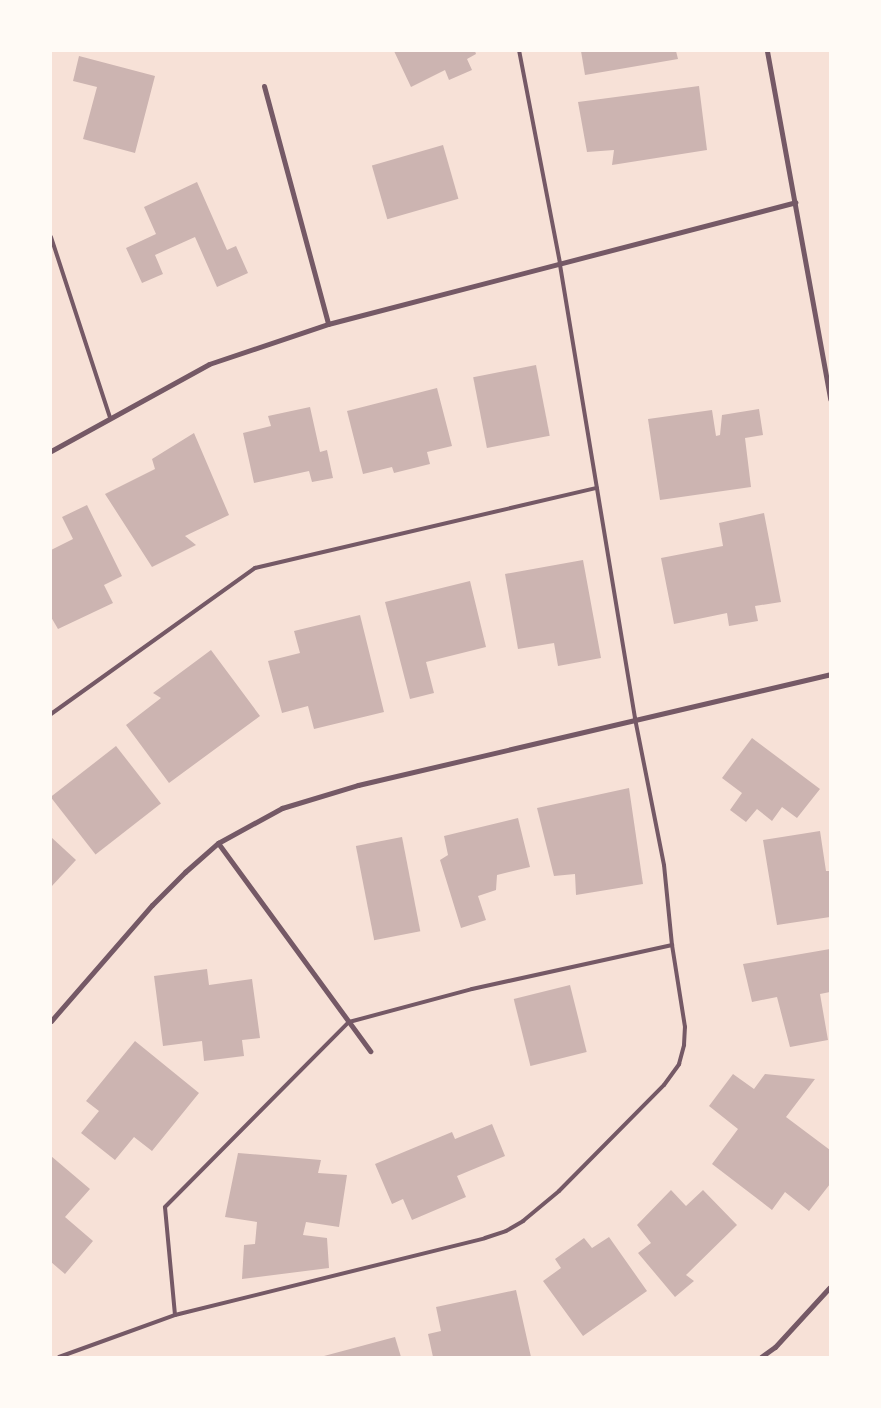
<!DOCTYPE html>
<style>
body{margin:0}
#map{position:relative;width:881px;height:1408px;overflow:hidden;background:#f7e1d7;font-family:"Titillium Web",sans-serif}
div>[style]{position:absolute}
[style*='--x']{left:calc(var(--x)*1px);top:calc(var(--y)*1px);width:calc(var(--w)*1px);rotate:calc(var(--a)*1deg)}
.building>*{inset:0;background:#ccb4b1;transform-origin:0 0}
.service>*{height:4px;margin:-2px;padding:0 2px;transform-origin:2px;border-radius:2px;background:#755966}
.minor>*{height:5px;margin:-2.5px;padding:0 2.5px;transform-origin:2.5px;border-radius:2.5px;background:#755966}
span{translate:-50% -50%;white-space:nowrap;text-align:center;line-height:1.15;-webkit-text-stroke:4.5px #fffaf5;paint-order:stroke}
.frame{position:absolute;inset:0;border:52px solid #fffaf5;pointer-events:none}
</style>
<div id="map">
<div class="building">
<div style="clip-path:polygon(394px 51px,475px 51px,476px 54px,467px 59px,472px 70px,449px 80px,445px 70px,411px 87px)"></div>
<div style="clip-path:polygon(581px 51px,676px 51px,678px 59px,585px 75px)"></div>
<div style="clip-path:polygon(79px 56px,155px 76px,135px 153px,83px 139px,97px 87px,73px 81px)"></div>
<div style="clip-path:polygon(699px 86px,707px 150px,612px 165px,614px 150px,587px 152px,578px 102px)"></div>
<div style="left:443px;top:145px;width:56px;height:74px;rotate:74deg"></div>
<div style="clip-path:polygon(197px 182px,227px 250px,236px 246px,248px 273px,217px 287px,195px 237px,155px 255px,163px 274px,142px 283px,126px 248px,156px 234px,144px 207px)"></div>
<div style="left:536px;top:365px;width:72px;height:64px;rotate:79deg"></div>
<div style="clip-path:polygon(437px 388px,452px 446px,427px 452px,430px 464px,394px 473px,392px 467px,363px 474px,347px 411px)"></div>
<div style="clip-path:polygon(310px 407px,320px 452px,327px 450px,333px 478px,312px 482px,309px 471px,254px 483px,243px 433px,271px 426px,268px 416px)"></div>
<div style="clip-path:polygon(759px 409px,763px 435px,745px 438px,751px 487px,660px 500px,648px 419px,712px 410px,716px 436px,720px 435px,722px 415px)"></div>
<div style="clip-path:polygon(194px 433px,229px 515px,185px 536px,196px 545px,152px 567px,105px 494px,155px 469px,152px 459px)"></div>
<div style="clip-path:polygon(87px 505px,122px 576px,104px 585px,113px 603px,58px 629px,51px 617px,51px 550px,73px 539px,62px 517px)"></div>
<div style="clip-path:polygon(764px 513px,781px 602px,755px 606px,758px 621px,729px 626px,727px 613px,674px 624px,661px 558px,723px 546px,719px 523px)"></div>
<div style="clip-path:polygon(583px 560px,601px 658px,558px 666px,554px 643px,518px 649px,505px 574px)"></div>
<div style="clip-path:polygon(470px 581px,486px 647px,426px 662px,434px 693px,410px 699px,385px 602px)"></div>
<div style="clip-path:polygon(360px 615px,384px 712px,314px 729px,308px 706px,282px 713px,268px 661px,300px 653px,294px 631px)"></div>
<div style="clip-path:polygon(211px 650px,260px 716px,169px 783px,126px 725px,161px 698px,153px 693px)"></div>
<div style="clip-path:polygon(752px 738px,820px 789px,797px 818px,782px 807px,772px 821px,757px 809px,746px 822px,730px 810px,742px 793px,722px 778px)"></div>
<div style="left:116px;top:746px;width:73px;height:83px;rotate:52deg"></div>
<div style="clip-path:polygon(629px 788px,643px 884px,576px 895px,575px 874px,554px 876px,537px 808px)"></div>
<div style="clip-path:polygon(518px 818px,530px 867px,497px 875px,496px 890px,478px 896px,486px 920px,461px 928px,440px 860px,448px 855px,444px 836px)"></div>
<div style="clip-path:polygon(820px 831px,826px 871px,830px 871px,830px 917px,777px 925px,763px 840px)"></div>
<div style="clip-path:polygon(51px 837px,76px 860px,51px 887px)"></div>
<div style="left:402px;top:837px;width:96px;height:47px;rotate:79deg"></div>
<div style="clip-path:polygon(830px 949px,830px 992px,820px 994px,828px 1040px,790px 1047px,777px 997px,752px 1002px,743px 964px)"></div>
<div style="clip-path:polygon(207px 969px,209px 985px,252px 979px,260px 1038px,242px 1040px,244px 1056px,204px 1061px,202px 1041px,163px 1046px,154px 976px)"></div>
<div style="left:570px;top:985px;width:69px;height:58px;rotate:76deg"></div>
<div style="clip-path:polygon(135px 1041px,199px 1093px,152px 1151px,134px 1137px,115px 1160px,81px 1133px,99px 1111px,86px 1101px)"></div>
<div style="clip-path:polygon(733px 1074px,754px 1089px,765px 1074px,815px 1079px,786px 1117px,830px 1150px,830px 1184px,809px 1211px,785px 1192px,772px 1210px,712px 1164px,738px 1129px,709px 1106px)"></div>
<div style="clip-path:polygon(492px 1124px,505px 1156px,457px 1176px,466px 1197px,412px 1220px,403px 1199px,392px 1204px,375px 1164px,452px 1132px,455px 1139px)"></div>
<div style="clip-path:polygon(238px 1153px,321px 1160px,318px 1173px,347px 1175px,339px 1227px,306px 1222px,303px 1235px,327px 1238px,329px 1268px,242px 1279px,244px 1245px,255px 1244px,257px 1222px,225px 1217px)"></div>
<div style="clip-path:polygon(51px 1156px,90px 1189px,65px 1217px,93px 1241px,65px 1274px,51px 1262px)"></div>
<div style="clip-path:polygon(671px 1190px,686px 1206px,703px 1190px,737px 1225px,686px 1275px,694px 1281px,675px 1297px,638px 1253px,651px 1243px,637px 1225px)"></div>
<div style="clip-path:polygon(609px 1237px,647px 1291px,583px 1336px,543px 1281px,561px 1268px,555px 1259px,584px 1238px,592px 1248px)"></div>
<div style="clip-path:polygon(516px 1290px,531px 1357px,433px 1357px,428px 1334px,441px 1331px,436px 1307px)"></div>
<div style="clip-path:polygon(395px 1337px,401px 1357px,324px 1357px,324px 1356px)"></div>
</div>
<div class="service">
<div style="--x:51;--y:237;--w:189;--a:71.9"></div>
<div style="--x:51;--y:714;--w:251;--a:-35.6"></div>
<div style="--x:255;--y:568;--w:351;--a:-13.2"></div>
<div style="--x:175;--y:1315;--w:108;--a:-95.3"></div>
<div style="--x:165;--y:1207;--w:261;--a:-45.2"></div>
<div style="--x:349;--y:1022;--w:127;--a:-15"></div>
<div style="--x:472;--y:989;--w:205;--a:-12.4"></div>
<div style="--x:672;--y:945;--w:80;--a:-95.7"></div>
<div style="--x:664;--y:865;--w:150;--a:-101.2"></div>
<div style="--x:635;--y:718;--w:461;--a:-99.4"></div>
<div style="--x:560;--y:263;--w:216;--a:-100.9"></div>
<div style="--x:59;--y:1357;--w:123;--a:-19.9"></div>
<div style="--x:175;--y:1315;--w:319;--a:-13.9"></div>
<div style="--x:485;--y:1238;--w:22;--a:-18"></div>
<div style="--x:506;--y:1231;--w:20;--a:-30"></div>
<div style="--x:523;--y:1221;--w:47;--a:-39.8"></div>
<div style="--x:559;--y:1191;--w:149;--a:-45.3"></div>
<div style="--x:664;--y:1085;--w:26;--a:-54"></div>
<div style="--x:679;--y:1064;--w:20;--a:-75"></div>
<div style="--x:684;--y:1045;--w:18;--a:-87"></div>
<div style="--x:685;--y:1027;--w:83;--a:-99"></div>
</div>
<div class="minor">
<div style="--x:767;--y:51;--w:354;--a:79.7"></div>
<div style="--x:264;--y:86;--w:246;--a:74.9"></div>
<div style="--x:51;--y:451;--w:180;--a:-28.8"></div>
<div style="--x:209;--y:364;--w:126;--a:-18.6"></div>
<div style="--x:328;--y:324;--w:483;--a:-14.6"></div>
<div style="--x:218;--y:843;--w:258;--a:53.8"></div>
<div style="--x:51;--y:1021;--w:154;--a:-49"></div>
<div style="--x:152;--y:905;--w:47;--a:-45"></div>
<div style="--x:185;--y:872;--w:44;--a:-41.3"></div>
<div style="--x:218;--y:843;--w:73;--a:-28.7"></div>
<div style="--x:282;--y:808;--w:79;--a:-16.8"></div>
<div style="--x:358;--y:785;--w:485;--a:-13.2"></div>
<div style="--x:761;--y:1357;--w:17;--a:-36"></div>
<div style="--x:775;--y:1347;--w:81;--a:-47.5"></div>
</div>
<div class="frame"></div>
</div>
